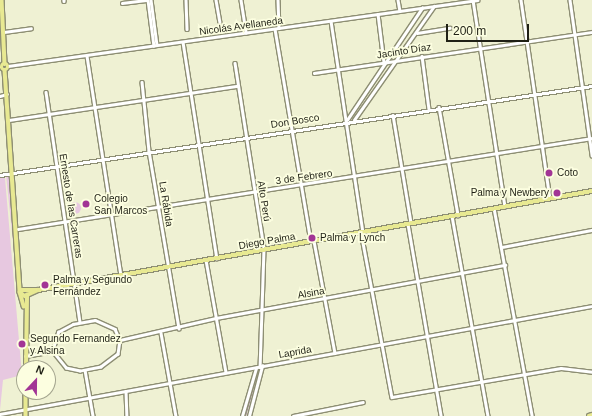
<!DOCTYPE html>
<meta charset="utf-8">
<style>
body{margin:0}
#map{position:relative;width:592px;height:416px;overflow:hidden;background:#eff1d3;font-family:Arial,sans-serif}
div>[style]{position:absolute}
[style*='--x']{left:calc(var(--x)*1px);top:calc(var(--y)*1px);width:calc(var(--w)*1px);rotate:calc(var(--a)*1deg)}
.green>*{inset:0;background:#e7c8e0}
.round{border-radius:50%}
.stream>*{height:1px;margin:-0.5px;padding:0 0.5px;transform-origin:0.5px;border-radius:0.5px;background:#a78aa1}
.roads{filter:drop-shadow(1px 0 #8d8e73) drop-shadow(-1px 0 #8d8e73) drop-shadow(0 1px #8d8e73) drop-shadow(0 -1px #8d8e73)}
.minor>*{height:2.5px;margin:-1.25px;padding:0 1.25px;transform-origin:1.25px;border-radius:1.25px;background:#fff}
.major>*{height:3.5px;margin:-1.75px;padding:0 1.75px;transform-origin:1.75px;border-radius:1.75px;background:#e8e992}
.major>.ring{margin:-1.75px;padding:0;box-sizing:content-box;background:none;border:3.5px solid #e8e992;border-radius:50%}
.dots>*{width:11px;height:11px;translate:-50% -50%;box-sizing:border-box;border:2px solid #fcfee0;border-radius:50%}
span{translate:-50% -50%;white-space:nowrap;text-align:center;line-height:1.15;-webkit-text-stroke:3.5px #fcfee0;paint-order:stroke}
.street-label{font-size:10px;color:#1f2015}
.poi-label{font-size:10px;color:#1f2015}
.left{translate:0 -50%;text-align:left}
.right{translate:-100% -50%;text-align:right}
.north{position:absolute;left:16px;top:360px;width:40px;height:40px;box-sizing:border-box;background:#fcfee0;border:1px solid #a4a58f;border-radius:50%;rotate:22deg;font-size:11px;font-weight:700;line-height:16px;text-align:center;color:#1f2015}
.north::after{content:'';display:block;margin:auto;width:14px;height:18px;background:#a23595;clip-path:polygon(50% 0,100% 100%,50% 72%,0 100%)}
.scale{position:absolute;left:446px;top:24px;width:83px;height:18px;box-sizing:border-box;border:2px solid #1f2015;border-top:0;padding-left:5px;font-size:12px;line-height:14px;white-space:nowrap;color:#1f2015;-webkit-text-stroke:3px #fcfee0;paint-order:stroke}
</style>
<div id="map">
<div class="green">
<div style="clip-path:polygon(6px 175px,10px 177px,20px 279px,18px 290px)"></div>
<div style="clip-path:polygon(0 178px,5px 178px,22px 375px,3px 380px,0 410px)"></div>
<div class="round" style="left:69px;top:202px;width:12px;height:12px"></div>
</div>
<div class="stream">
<div style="--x:352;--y:119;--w:136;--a:-54.9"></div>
<div style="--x:245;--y:416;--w:49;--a:-74.5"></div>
</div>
<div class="roads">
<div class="minor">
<div style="--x:64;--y:0;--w:1;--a:90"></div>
<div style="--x:148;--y:0;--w:46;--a:82.6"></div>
<div style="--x:151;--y:0;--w:45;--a:82.4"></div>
<div style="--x:186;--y:0;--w:29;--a:88"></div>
<div style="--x:216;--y:0;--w:22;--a:80"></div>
<div style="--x:241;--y:0;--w:33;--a:81"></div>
<div style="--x:278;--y:0;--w:28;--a:88"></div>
<div style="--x:398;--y:0;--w:11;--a:80"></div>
<div style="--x:473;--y:0;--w:209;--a:81.2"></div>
<div style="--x:521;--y:0;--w:200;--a:81.7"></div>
<div style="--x:570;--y:0;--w:157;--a:81.9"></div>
<div style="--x:122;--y:3;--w:24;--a:-7"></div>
<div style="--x:378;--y:14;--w:48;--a:82.9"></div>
<div style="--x:331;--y:21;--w:213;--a:81.4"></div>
<div style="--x:275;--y:29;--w:215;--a:80.4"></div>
<div style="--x:4;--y:32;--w:27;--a:-8"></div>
<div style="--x:417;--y:33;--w:33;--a:-9"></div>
<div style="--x:183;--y:42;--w:219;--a:81.1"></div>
<div style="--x:87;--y:56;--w:222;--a:81.2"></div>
<div style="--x:422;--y:56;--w:53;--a:82.5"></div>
<div style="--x:235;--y:63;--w:188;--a:81.1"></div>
<div style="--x:264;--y:249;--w:118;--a:91.9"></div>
<div style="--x:8;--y:66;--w:474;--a:-8"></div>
<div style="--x:0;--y:67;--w:2;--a:0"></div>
<div style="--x:314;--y:73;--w:281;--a:-8.4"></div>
<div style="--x:142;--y:82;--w:69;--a:84.2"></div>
<div style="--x:149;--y:151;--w:180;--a:80.4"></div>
<div style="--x:46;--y:92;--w:232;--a:81.6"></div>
<div style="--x:0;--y:96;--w:7;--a:-16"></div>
<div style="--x:439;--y:107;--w:110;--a:80"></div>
<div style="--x:393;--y:115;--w:109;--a:80.5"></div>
<div style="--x:9;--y:120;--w:231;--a:-8.5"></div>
<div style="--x:347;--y:120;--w:135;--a:-56.2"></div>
<div style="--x:354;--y:120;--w:139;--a:-54.9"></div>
<div style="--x:0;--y:175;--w:599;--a:-8.55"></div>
<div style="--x:494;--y:208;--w:211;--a:79.6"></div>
<div style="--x:452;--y:216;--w:203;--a:79.8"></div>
<div style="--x:408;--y:224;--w:195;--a:80.2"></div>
<div style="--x:18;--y:229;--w:581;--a:-9.01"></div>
<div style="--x:361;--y:232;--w:168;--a:79.4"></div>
<div style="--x:392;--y:397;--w:171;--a:-9.7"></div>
<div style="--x:561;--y:368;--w:31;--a:7"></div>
<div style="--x:314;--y:241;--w:114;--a:79.4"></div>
<div style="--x:502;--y:247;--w:92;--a:-10.7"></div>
<div style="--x:206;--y:260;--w:114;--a:79.9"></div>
<div style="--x:95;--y:320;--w:22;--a:24"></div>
<div style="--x:115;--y:329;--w:12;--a:66"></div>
<div style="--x:120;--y:340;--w:14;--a:98"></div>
<div style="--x:118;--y:354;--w:21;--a:143"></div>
<div style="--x:101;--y:367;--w:21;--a:169"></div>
<div style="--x:80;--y:371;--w:14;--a:-168"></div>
<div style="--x:66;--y:368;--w:22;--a:-129"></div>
<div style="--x:52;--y:351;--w:20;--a:-72"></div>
<div style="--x:58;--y:332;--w:17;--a:-28"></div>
<div style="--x:73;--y:324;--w:22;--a:-10"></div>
<div style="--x:161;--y:333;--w:84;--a:79.8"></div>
<div style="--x:120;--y:340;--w:98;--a:-12.9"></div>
<div style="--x:216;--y:318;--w:294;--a:-10.4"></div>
<div style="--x:25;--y:356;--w:27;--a:-10"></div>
<div style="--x:85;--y:370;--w:47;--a:80.1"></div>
<div style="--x:126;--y:391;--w:25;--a:88"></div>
<div style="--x:0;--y:414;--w:602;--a:-10.34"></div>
<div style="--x:242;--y:416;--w:50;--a:-73.7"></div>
<div style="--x:249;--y:416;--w:52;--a:-75.4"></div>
<div style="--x:293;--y:416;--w:71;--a:-11.3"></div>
</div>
<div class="major">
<div style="--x:2;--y:0;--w:64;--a:87.3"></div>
<div class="ring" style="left:2px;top:64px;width:2.5px;height:2.5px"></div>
<div style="--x:5;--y:70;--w:223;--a:86.1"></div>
<div style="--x:20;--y:292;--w:15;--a:74"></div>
<div style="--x:21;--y:290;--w:16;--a:0"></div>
<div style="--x:21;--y:293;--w:5;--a:37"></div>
<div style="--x:25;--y:296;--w:14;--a:-25"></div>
<div style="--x:38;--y:290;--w:563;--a:-10.13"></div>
<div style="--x:26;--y:368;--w:73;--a:-89.2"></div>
<div style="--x:26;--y:392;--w:24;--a:90"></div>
<div style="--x:589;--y:416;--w:3;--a:-18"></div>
</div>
</div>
<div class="dots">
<div style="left:549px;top:173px;background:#a23595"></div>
<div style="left:557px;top:193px;background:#a23595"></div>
<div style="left:86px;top:204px;background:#a23595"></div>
<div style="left:312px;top:238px;background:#a23595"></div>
<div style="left:45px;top:285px;background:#a23595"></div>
<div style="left:22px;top:344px;background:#a23595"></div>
</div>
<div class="street-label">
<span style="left:241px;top:26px;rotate:-8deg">Nicolás Avellaneda</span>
<span style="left:404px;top:51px;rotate:-9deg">Jacinto Díaz</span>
<span style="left:295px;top:121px;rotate:-9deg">Don Bosco</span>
<span style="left:304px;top:177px;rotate:-8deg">3 de Febrero</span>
<span style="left:264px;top:201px;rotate:81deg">Alto Perú</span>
<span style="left:166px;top:204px;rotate:81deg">La Rábida</span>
<span style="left:71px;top:206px;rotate:81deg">Ernesto de las Carreras</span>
<span style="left:267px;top:241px;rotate:-10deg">Diego Palma</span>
<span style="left:311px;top:293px;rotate:-10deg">Alsina</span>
<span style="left:295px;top:352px;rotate:-10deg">Laprida</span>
</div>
<div class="poi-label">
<span class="left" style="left:557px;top:173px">Coto</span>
<span class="right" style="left:549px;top:193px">Palma y Newbery</span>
<span class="left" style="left:94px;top:204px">Colegio<br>San Marcos</span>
<span class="left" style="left:320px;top:238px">Palma y Lynch</span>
<span class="left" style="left:53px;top:285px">Palma y Segundo<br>Fernández</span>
<span class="left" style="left:30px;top:344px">Segundo Fernandez<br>y Alsina</span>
</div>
<div class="north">N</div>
<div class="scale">200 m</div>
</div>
